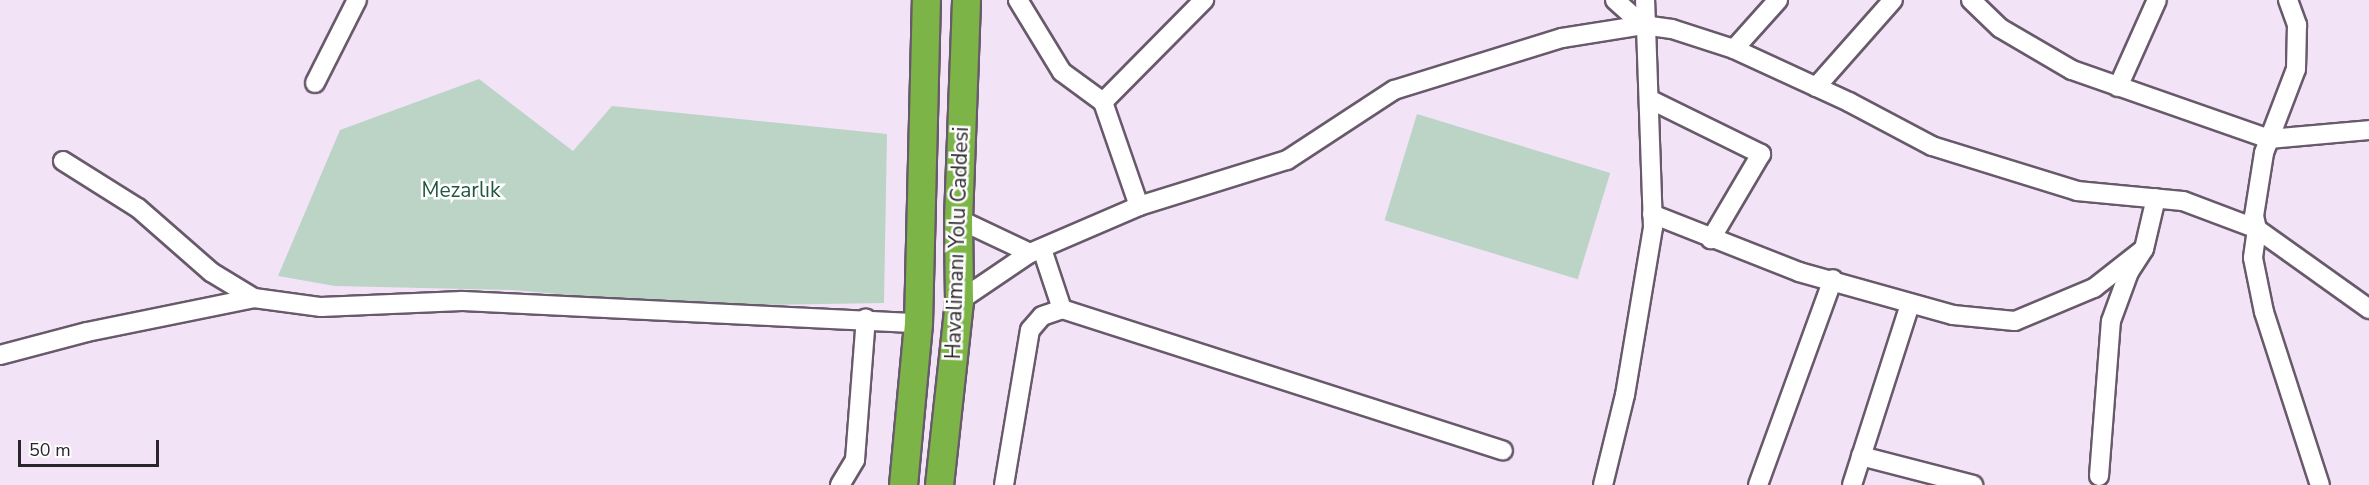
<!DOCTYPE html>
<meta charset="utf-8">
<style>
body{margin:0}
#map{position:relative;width:2369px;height:485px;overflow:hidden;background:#f3e3f7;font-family:"Nunito Sans",sans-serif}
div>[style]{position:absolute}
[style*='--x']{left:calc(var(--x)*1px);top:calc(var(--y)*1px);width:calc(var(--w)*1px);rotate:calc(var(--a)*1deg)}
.green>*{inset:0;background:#bbd4c6;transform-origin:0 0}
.roads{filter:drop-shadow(2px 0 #685a6b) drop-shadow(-2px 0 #685a6b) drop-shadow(0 2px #685a6b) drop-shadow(0 -2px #685a6b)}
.minor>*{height:18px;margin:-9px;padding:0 9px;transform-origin:9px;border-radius:9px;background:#fff}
.highway>*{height:27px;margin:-13.5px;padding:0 13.5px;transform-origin:13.5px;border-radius:13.5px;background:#7db448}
span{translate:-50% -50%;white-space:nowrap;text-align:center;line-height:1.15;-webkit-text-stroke:5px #fff;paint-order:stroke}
.park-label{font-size:21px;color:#215740}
.street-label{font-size:21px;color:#2a242c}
.scale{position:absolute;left:18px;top:440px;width:141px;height:27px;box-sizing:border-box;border:3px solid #2a242c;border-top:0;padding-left:8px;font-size:18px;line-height:21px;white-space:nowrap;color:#2a242c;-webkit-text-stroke:4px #fff;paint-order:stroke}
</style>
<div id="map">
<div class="green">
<div style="clip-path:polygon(479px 79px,573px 151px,612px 106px,887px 134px,884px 303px,697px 306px,512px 290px,335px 286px,278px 276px,340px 130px)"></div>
<div style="left:1417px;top:114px;width:202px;height:111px;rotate:17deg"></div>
</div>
<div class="roads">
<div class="minor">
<div style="--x:1018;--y:0;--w:84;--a:58.6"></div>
<div style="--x:1062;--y:72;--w:51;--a:36.2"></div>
<div style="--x:1103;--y:102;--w:110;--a:70.9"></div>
<div style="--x:1615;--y:0;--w:38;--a:42"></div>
<div style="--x:1971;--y:0;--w:40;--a:44"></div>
<div style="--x:2000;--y:28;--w:83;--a:30.3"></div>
<div style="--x:2072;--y:70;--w:209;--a:19.3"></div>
<div style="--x:2269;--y:139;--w:100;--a:-5.1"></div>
<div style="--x:2288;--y:0;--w:27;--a:70"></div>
<div style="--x:2297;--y:25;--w:44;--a:91.3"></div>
<div style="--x:2296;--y:69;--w:90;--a:110.9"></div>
<div style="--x:2264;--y:153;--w:64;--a:99"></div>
<div style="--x:2254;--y:216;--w:13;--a:77"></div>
<div style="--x:2257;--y:229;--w:29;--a:98"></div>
<div style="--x:2253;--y:258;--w:55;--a:78.5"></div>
<div style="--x:2264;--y:312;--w:182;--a:72.1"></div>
<div style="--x:1734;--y:49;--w:66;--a:-48.1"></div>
<div style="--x:315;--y:83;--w:93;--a:-63.2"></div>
<div style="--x:1816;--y:87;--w:116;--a:-48.5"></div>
<div style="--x:2118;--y:87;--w:95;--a:-65.9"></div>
<div style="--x:1649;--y:99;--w:125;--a:26.2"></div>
<div style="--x:1761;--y:154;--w:99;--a:120.5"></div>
<div style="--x:1103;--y:102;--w:144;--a:-45.3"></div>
<div style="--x:63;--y:161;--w:89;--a:32.1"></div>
<div style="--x:138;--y:208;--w:97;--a:41.2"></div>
<div style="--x:211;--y:272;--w:50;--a:31.2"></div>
<div style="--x:1652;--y:214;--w:158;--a:21.5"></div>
<div style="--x:1799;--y:272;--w:160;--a:15.6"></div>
<div style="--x:1953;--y:315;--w:62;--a:5.5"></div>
<div style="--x:2015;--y:321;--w:86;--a:-22.7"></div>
<div style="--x:2094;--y:288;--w:63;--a:-38"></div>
<div style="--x:958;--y:219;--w:80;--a:25.3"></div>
<div style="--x:1042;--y:249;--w:63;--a:71.6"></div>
<div style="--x:1062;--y:309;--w:463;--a:17.8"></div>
<div style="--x:959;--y:301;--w:86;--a:-34.1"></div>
<div style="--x:1030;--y:253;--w:119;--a:-23.3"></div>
<div style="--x:1139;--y:206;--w:155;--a:-17.3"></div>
<div style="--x:1287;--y:160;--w:128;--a:-33.2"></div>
<div style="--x:1394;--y:90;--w:176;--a:-17.2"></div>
<div style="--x:1562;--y:38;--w:82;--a:-9.1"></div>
<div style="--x:1643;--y:25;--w:29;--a:8"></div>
<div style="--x:1672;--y:29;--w:65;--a:17.9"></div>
<div style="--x:1734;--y:49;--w:127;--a:24.7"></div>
<div style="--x:1849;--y:102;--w:94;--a:27.9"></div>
<div style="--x:1932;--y:146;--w:152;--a:17.2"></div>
<div style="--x:2077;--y:191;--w:106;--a:5.4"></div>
<div style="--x:2183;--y:201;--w:79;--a:20.7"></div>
<div style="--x:2257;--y:229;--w:138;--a:35.5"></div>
<div style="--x:0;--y:355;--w:90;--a:-14.8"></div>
<div style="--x:87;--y:332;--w:170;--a:-11.5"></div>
<div style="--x:254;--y:298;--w:68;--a:7.7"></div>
<div style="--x:321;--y:307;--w:141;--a:-2.4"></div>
<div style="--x:462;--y:301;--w:457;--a:2.8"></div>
<div style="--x:1861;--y:456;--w:116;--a:14.5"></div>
<div style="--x:2099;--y:476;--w:155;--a:-85.6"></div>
<div style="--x:2111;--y:321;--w:52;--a:-69.8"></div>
<div style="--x:2129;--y:272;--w:27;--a:-57"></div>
<div style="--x:2144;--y:249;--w:52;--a:-76.8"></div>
<div style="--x:840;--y:485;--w:29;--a:-59"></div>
<div style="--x:855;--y:460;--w:142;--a:-85.6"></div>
<div style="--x:1004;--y:485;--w:157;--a:-80.5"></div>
<div style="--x:1030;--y:330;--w:18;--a:-49"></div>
<div style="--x:1042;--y:316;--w:21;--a:-19"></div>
<div style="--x:1603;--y:485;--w:93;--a:-76.3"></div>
<div style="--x:1625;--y:395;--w:170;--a:-80.5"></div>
<div style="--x:1653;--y:227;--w:227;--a:-92"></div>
<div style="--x:1758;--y:485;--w:219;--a:-70"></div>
<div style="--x:1852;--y:485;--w:190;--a:-72.2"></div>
</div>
<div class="highway">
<div style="--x:903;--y:485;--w:163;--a:-84.7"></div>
<div style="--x:918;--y:323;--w:323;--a:-88.6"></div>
<div style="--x:939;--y:485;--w:185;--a:-83.8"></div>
<div style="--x:959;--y:301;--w:82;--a:-90.7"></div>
<div style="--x:958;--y:219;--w:219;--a:-87.9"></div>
</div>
</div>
<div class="park-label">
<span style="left:461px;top:190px">Mezarlık</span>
</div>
<div class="street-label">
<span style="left:957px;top:243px;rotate:-88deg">Havalimanı Yolu Caddesi</span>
</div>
<div class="scale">50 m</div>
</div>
